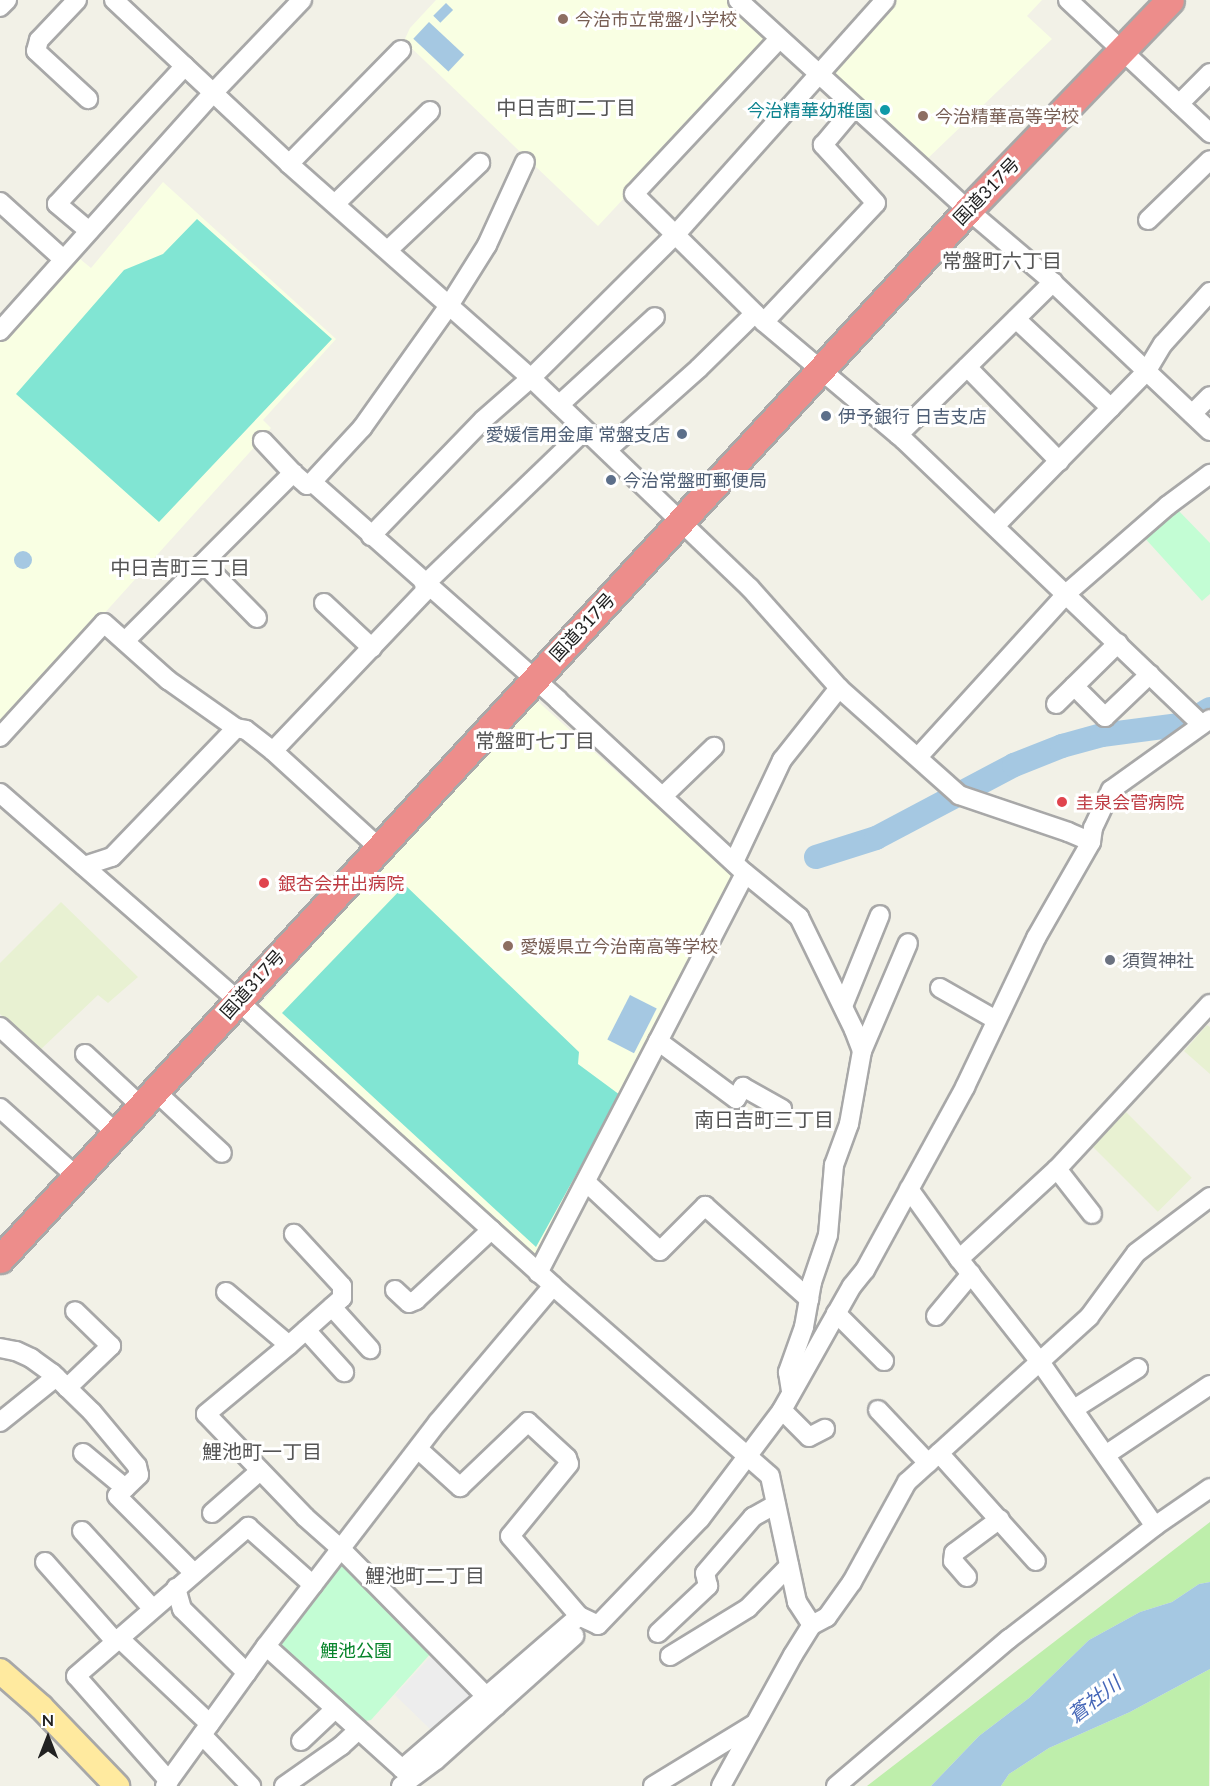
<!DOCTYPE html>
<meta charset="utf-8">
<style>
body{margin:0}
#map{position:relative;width:1210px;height:1786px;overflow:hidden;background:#f2f1e7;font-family:Lato,"Noto Sans JP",sans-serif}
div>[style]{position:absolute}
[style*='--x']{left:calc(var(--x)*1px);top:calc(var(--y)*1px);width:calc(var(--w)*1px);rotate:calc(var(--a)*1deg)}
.education>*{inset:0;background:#f9ffe3}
.farmland>*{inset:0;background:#e8f1d2;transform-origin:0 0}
.grass>*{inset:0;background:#beeeab}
.park>*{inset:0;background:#c3fdd4}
.pitch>*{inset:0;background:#81e5d3}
.parking>*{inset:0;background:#ededed}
.water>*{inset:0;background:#a5c8e2;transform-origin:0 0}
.round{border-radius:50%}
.river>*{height:24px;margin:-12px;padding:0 12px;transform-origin:12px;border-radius:12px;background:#a5c8e2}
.roads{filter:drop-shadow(2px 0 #a8a8a8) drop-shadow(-2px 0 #a8a8a8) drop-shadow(0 2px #a8a8a8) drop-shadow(0 -2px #a8a8a8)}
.minor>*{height:18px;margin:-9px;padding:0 9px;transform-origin:9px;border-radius:9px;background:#fff}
.major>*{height:24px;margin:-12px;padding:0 12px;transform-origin:12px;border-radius:12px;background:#ffea9f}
.highway>*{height:27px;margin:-13.5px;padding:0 13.5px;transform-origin:13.5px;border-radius:13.5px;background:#ed8d8b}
.dots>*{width:16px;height:16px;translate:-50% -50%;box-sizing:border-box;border:3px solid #fff;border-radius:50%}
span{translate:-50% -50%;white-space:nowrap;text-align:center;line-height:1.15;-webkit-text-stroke:6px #fff;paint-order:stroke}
.education-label{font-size:18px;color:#785e54}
.left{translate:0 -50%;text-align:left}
.culture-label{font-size:18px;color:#0d838f}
.right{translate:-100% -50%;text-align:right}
.street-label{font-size:18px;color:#212121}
.service-label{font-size:18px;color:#4e5e75}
.health-label{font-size:18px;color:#be3a42}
.worship-label{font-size:18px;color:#5b616d}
.park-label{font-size:18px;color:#06842a}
.neighbourhood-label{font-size:20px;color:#545454}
.water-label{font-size:20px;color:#4667b8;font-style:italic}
.north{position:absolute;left:18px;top:1708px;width:60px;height:60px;-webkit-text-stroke:4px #fff;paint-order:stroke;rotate:0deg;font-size:16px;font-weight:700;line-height:24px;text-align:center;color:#212121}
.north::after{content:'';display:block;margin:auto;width:21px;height:27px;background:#212121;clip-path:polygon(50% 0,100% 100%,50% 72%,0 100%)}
</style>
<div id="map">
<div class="education">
<div style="clip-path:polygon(436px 0,729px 0,772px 40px,598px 226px,404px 41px,410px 28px)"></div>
<div style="clip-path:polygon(890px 0,1042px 0,1027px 16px,1052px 39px,924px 162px,825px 71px)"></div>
<div style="clip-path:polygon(163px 182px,336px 339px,263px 420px,271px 428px,258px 443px,0 729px,0 336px,74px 254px,91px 268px)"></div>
<div style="clip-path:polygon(534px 698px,739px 881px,531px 1264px,253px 1012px)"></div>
</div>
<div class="farmland">
<div style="clip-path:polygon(61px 902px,138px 977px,108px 1003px,98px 995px,38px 1052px,0 1014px,0 963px)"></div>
<div style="clip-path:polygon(1207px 1025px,1210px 1027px,1210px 1074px,1184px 1051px)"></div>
<div style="left:1126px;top:1112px;width:93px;height:48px;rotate:45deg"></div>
</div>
<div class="grass">
<div style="clip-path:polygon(1210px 1522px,1210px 1582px,1199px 1584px,1172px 1602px,1140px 1612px,1089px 1640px,1029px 1698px,979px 1736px,931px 1786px,867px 1786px)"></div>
<div style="clip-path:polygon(1210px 1669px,1209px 1786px,1001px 1786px,1009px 1774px,1049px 1748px,1130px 1712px)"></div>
</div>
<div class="park">
<div style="clip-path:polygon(1176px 508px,1210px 543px,1210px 594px,1202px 601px,1142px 535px)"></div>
<div style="clip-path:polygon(339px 1561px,432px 1652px,371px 1720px,360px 1722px,274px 1645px)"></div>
</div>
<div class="pitch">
<div style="clip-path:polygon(197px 219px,332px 339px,159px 522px,16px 394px,124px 270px,163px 254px)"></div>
<div style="clip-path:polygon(405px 885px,579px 1052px,578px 1064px,620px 1095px,536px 1247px,282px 1013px)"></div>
</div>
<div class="parking">
<div style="clip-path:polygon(433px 1654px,472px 1692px,471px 1702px,435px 1734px,395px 1695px)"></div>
</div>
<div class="water">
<div style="left:446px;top:3px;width:10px;height:18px;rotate:45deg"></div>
<div style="left:429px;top:22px;width:48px;height:23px;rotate:43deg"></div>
<div class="round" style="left:14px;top:551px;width:18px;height:18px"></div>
<div style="left:630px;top:995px;width:30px;height:50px;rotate:27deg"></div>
<div style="clip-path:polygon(1210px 1582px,1210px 1669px,1130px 1712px,1049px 1748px,1009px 1774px,1001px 1786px,931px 1786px,979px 1736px,1029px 1698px,1089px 1640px,1140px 1612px,1172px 1602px,1199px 1584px)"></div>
</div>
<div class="river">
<div style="--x:816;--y:857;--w:63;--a:-17.6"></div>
<div style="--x:876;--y:838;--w:156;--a:-27.9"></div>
<div style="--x:1014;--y:765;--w:52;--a:-21.6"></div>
<div style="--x:1062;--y:746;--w:41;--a:-15.4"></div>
<div style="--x:1102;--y:735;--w:84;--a:-7.5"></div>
<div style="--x:1185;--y:724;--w:29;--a:-31"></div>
</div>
<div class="roads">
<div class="minor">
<div style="--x:77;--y:0;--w:55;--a:133.5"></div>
<div style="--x:39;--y:40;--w:11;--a:105"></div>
<div style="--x:36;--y:51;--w:71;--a:42.7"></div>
<div style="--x:114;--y:0;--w:240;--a:43.1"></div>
<div style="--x:289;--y:164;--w:323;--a:41.5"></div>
<div style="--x:531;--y:378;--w:303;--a:43.8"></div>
<div style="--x:750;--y:588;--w:134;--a:48.3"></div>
<div style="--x:839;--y:688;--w:161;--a:41.7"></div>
<div style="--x:959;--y:795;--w:115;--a:18.7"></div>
<div style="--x:1068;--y:832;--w:25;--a:23"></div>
<div style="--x:738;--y:0;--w:311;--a:42.4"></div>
<div style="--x:968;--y:210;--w:104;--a:40.3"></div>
<div style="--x:1047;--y:277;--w:224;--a:43.4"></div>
<div style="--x:1068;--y:0;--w:195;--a:43.1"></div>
<div style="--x:0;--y:7;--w:10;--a:-45"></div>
<div style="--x:779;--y:39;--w:212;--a:133.1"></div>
<div style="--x:634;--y:194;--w:182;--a:44.6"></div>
<div style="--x:764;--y:322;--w:183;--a:40.1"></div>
<div style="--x:904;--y:440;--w:411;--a:43.7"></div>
<div style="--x:1179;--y:104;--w:44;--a:-45"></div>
<div style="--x:289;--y:164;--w:160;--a:-45.5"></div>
<div style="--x:0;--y:202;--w:85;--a:42.1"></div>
<div style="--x:335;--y:204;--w:133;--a:-44.4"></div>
<div style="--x:1148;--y:220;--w:86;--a:-44.1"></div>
<div style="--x:89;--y:231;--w:42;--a:-139.8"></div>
<div style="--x:57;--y:204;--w:188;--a:-47.2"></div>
<div style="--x:388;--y:250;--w:127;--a:-43.4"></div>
<div style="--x:1016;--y:319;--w:130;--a:43.1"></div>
<div style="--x:764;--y:322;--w:163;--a:-46.7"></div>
<div style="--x:876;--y:203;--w:79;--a:-132.4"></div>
<div style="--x:823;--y:145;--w:48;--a:-50"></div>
<div style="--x:0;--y:331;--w:319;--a:-48.2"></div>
<div style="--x:213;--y:93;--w:129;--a:-46.3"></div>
<div style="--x:967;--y:367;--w:132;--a:45.6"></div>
<div style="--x:559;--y:405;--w:130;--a:-42.5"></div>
<div style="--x:1192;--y:414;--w:25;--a:-45"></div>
<div style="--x:898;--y:435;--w:218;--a:-44.6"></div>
<div style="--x:607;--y:450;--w:123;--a:-41.7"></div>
<div style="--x:699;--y:368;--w:78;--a:-44.5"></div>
<div style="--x:293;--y:473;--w:18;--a:41"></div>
<div style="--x:307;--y:485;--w:6;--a:-31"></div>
<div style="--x:312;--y:482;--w:329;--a:41.5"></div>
<div style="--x:558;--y:700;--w:255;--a:42.8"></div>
<div style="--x:745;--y:873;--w:70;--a:39.2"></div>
<div style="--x:799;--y:917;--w:126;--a:64"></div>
<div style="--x:854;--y:1030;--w:22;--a:69"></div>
<div style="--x:862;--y:1051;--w:74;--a:100.1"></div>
<div style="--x:849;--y:1124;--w:44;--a:110.1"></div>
<div style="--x:834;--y:1165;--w:70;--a:94.9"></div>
<div style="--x:828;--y:1235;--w:50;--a:108.8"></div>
<div style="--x:812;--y:1282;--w:46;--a:100.1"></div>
<div style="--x:804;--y:1327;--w:48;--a:109.6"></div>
<div style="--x:788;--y:1372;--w:19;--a:81"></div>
<div style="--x:312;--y:482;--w:74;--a:-47.2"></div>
<div style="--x:362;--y:428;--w:152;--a:-54.6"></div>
<div style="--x:450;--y:304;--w:70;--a:-57.9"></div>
<div style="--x:487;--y:245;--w:91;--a:-65.4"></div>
<div style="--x:995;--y:526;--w:216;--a:-45.6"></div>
<div style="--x:1146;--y:372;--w:33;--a:-59"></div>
<div style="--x:1163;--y:344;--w:70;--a:-47.9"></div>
<div style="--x:371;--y:536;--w:161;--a:-46"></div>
<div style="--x:483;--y:420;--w:64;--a:-41.2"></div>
<div style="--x:531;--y:378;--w:204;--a:-44.8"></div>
<div style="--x:676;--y:234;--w:314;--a:-48.2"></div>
<div style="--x:203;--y:563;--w:77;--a:45.5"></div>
<div style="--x:424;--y:585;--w:223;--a:-43.9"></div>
<div style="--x:324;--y:603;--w:66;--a:43.2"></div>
<div style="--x:125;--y:641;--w:238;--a:-45"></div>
<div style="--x:293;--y:473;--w:44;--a:-133.2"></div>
<div style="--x:1074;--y:686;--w:44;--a:45"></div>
<div style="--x:1105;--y:717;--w:62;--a:-43.7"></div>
<div style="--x:1056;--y:704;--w:87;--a:-44.5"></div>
<div style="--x:0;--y:737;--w:154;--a:-47.6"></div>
<div style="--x:104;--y:623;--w:86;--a:41.7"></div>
<div style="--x:168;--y:680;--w:83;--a:35.2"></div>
<div style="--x:236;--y:728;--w:10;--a:11"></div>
<div style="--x:246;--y:730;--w:34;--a:38"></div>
<div style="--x:273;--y:751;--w:142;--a:42.4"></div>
<div style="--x:273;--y:751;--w:225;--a:-46.4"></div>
<div style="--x:918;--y:757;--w:222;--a:-47.7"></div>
<div style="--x:1067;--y:593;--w:133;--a:-41"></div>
<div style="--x:1167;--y:506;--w:54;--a:-36.7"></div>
<div style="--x:0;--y:793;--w:315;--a:41.1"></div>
<div style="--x:237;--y:1000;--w:426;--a:42.1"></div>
<div style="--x:553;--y:1286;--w:288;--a:41.2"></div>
<div style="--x:770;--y:1476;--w:129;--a:77.9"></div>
<div style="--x:797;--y:1602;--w:27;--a:57"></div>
<div style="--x:663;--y:796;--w:71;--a:-43.9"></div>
<div style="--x:734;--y:862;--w:113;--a:-64.8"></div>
<div style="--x:782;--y:760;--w:92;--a:-51.6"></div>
<div style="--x:84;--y:866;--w:29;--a:-18"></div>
<div style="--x:112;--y:857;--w:179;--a:-46.1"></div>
<div style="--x:940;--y:988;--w:64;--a:29.7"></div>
<div style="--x:843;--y:1006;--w:98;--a:-67.9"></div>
<div style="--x:0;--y:1027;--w:157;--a:42.4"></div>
<div style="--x:658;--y:1041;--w:97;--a:36.6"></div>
<div style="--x:736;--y:1099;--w:14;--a:-60"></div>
<div style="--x:743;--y:1087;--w:45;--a:29.4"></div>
<div style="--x:862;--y:1051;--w:117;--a:-66.9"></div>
<div style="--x:85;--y:1054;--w:76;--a:42.9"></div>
<div style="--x:155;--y:1091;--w:91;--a:42.8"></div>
<div style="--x:0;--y:1108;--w:103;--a:41.9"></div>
<div style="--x:1057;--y:1169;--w:57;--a:52.1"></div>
<div style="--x:586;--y:1182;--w:101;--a:43"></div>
<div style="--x:660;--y:1251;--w:64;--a:-45"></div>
<div style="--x:705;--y:1206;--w:140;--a:41.8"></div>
<div style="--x:909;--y:1189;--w:86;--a:54.5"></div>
<div style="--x:959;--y:1259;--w:131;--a:51.8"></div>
<div style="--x:1040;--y:1362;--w:200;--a:55"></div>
<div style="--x:959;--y:1259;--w:133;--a:-42.6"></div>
<div style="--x:1057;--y:1169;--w:225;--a:-47.2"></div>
<div style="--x:538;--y:1273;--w:450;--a:-62.6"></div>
<div style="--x:395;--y:1290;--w:19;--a:43"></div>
<div style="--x:409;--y:1303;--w:8;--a:-23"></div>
<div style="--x:416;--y:1300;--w:103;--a:-43"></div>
<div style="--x:226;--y:1292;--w:82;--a:40.1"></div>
<div style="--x:289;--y:1345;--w:108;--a:140.3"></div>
<div style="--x:206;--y:1414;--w:143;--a:46.1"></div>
<div style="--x:305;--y:1517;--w:48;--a:41.6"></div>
<div style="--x:341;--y:1549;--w:221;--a:45.4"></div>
<div style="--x:332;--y:1307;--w:57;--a:47.9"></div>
<div style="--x:836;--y:1313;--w:68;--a:45"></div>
<div style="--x:936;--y:1316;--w:55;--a:-50.2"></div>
<div style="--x:306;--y:1330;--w:57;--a:47.9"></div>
<div style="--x:289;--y:1345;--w:71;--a:-41.6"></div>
<div style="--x:342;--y:1298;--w:12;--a:-90"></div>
<div style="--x:342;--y:1286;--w:71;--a:-132.7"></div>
<div style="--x:0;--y:1348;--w:16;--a:11"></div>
<div style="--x:16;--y:1351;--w:17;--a:25"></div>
<div style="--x:31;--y:1358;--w:26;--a:36"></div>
<div style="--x:52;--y:1373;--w:56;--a:44.3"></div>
<div style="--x:92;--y:1412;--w:70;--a:50.2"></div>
<div style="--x:137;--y:1466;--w:9;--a:77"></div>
<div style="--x:139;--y:1475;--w:30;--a:136"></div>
<div style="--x:117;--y:1496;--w:109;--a:45"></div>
<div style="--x:67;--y:1388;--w:61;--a:-43.7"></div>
<div style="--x:111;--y:1346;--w:50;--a:-135.8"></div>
<div style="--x:1074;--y:1409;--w:76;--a:-32.6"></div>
<div style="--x:782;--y:1410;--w:38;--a:45"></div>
<div style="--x:809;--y:1437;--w:18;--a:-27"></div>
<div style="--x:878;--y:1410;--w:73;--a:46.7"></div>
<div style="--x:0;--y:1422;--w:72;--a:-38.8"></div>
<div style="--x:418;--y:1449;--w:57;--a:42.1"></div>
<div style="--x:460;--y:1487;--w:94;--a:-43.7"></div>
<div style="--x:528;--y:1422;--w:53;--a:42.7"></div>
<div style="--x:567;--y:1458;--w:6;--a:72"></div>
<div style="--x:569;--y:1464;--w:93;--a:129.3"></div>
<div style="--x:510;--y:1536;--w:106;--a:49.2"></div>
<div style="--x:83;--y:1453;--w:55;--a:39.8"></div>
<div style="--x:939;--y:1453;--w:145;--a:48.1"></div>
<div style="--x:1107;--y:1454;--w:124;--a:-33.8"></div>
<div style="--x:212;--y:1513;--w:64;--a:-41.2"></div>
<div style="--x:82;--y:1531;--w:104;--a:47.7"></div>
<div style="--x:45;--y:1562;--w:106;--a:48.5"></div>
<div style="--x:967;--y:1577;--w:21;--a:-131"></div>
<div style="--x:953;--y:1561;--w:8;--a:-83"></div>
<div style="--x:954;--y:1553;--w:57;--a:-36.5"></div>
<div style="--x:176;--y:1588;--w:22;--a:74"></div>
<div style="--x:182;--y:1609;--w:91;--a:44.6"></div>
<div style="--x:658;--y:1633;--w:69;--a:-43.2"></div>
<div style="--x:708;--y:1586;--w:13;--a:-103"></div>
<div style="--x:705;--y:1573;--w:74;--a:-49.4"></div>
<div style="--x:753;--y:1517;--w:26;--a:-29"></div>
<div style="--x:119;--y:1638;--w:125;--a:43.4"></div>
<div style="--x:266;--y:1646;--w:183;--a:42.1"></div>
<div style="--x:402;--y:1769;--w:234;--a:-40.8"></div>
<div style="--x:579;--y:1616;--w:21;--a:25"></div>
<div style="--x:598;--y:1625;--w:147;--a:-46.1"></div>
<div style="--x:700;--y:1519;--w:136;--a:-53"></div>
<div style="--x:782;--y:1410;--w:142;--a:-60.6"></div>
<div style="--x:852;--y:1286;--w:21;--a:-51"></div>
<div style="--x:865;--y:1270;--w:209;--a:-61.3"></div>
<div style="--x:965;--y:1087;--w:165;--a:-64.5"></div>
<div style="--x:1036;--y:938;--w:111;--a:-60.2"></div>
<div style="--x:1091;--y:842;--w:14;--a:-82"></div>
<div style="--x:1093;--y:828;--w:42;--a:-64.7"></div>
<div style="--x:1111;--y:790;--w:122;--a:-35.6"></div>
<div style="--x:670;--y:1656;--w:92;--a:-31.6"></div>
<div style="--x:748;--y:1608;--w:59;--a:-45.7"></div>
<div style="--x:202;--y:1735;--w:71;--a:46.1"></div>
<div style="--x:301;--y:1741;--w:47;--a:-43.3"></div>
<div style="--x:169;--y:1781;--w:140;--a:-131.5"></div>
<div style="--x:76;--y:1676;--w:228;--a:-40.9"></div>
<div style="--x:248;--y:1527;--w:87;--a:41.7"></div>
<div style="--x:165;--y:1786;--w:173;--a:-54.2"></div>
<div style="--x:266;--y:1646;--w:282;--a:-52.5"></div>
<div style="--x:438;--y:1422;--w:178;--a:-49.8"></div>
<div style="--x:284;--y:1786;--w:70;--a:-35.1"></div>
<div style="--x:341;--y:1746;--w:23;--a:-43"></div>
<div style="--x:401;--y:1786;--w:44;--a:-36.6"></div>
<div style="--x:436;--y:1760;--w:186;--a:-41.9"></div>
<div style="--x:653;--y:1786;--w:117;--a:-31.4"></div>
<div style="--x:721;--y:1786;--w:149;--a:-61.2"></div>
<div style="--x:793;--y:1655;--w:36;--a:-58"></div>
<div style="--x:812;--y:1625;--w:17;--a:-28"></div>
<div style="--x:827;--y:1617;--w:43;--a:-54.5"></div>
<div style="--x:852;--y:1582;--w:114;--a:-61.2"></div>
<div style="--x:907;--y:1482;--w:246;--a:-42.2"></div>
<div style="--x:1089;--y:1317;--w:79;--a:-53.7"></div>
<div style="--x:1136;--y:1253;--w:93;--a:-37.1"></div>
<div style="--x:836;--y:1786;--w:227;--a:-40.4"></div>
<div style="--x:1009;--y:1639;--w:185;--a:-37.7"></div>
<div style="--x:1155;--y:1526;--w:67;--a:-34.6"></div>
</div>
<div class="major">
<div style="--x:0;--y:1671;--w:55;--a:41.3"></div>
<div style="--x:41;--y:1707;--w:110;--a:46.1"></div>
</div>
<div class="highway">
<div style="--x:0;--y:1259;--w:1427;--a:-47.3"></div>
<div style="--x:968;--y:210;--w:291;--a:-46.1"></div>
</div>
</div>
<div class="dots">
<div style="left:563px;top:19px;background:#8d6e63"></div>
<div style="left:885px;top:110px;background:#0f9aa8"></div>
<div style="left:923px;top:116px;background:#8d6e63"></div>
<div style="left:826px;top:416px;background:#5c6f8a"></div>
<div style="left:682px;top:434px;background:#5c6f8a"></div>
<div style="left:611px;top:480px;background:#5c6f8a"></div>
<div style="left:1062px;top:802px;background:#e0444e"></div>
<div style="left:264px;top:883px;background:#e0444e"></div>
<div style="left:508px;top:946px;background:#8d6e63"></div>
<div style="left:1110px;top:960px;background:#6b7280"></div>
</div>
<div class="education-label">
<span class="left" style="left:575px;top:19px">今治市立常盤小学校</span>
<span class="left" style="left:935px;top:116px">今治精華高等学校</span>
<span class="left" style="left:520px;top:946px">愛媛県立今治南高等学校</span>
</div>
<div class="culture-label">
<span class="right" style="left:873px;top:110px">今治精華幼稚園</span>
</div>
<div class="street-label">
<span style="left:986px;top:191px;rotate:-46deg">国道317号</span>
<span style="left:582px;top:627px;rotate:-47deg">国道317号</span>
<span style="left:252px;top:984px;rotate:-48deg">国道317号</span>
</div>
<div class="service-label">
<span class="left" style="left:838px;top:416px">伊予銀行 日吉支店</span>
<span class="right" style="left:670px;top:434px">愛媛信用金庫 常盤支店</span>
<span class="left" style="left:623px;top:480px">今治常盤町郵便局</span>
</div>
<div class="health-label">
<span class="left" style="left:1076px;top:802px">圭泉会菅病院</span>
<span class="left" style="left:278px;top:883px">銀杏会井出病院</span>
</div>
<div class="worship-label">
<span class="left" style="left:1122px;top:960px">須賀神社</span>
</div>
<div class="park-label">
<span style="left:356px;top:1650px">鯉池公園</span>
</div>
<div class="neighbourhood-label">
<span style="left:566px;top:107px">中日吉町二丁目</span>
<span style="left:1002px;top:260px">常盤町六丁目</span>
<span style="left:180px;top:567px">中日吉町三丁目</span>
<span style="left:535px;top:740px">常盤町七丁目</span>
<span style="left:764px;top:1119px">南日吉町三丁目</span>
<span style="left:262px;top:1451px">鯉池町一丁目</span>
<span style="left:425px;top:1575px">鯉池町二丁目</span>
</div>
<div class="water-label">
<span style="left:1094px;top:1699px;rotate:-38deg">蒼社川</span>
</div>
<div class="north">N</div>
</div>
